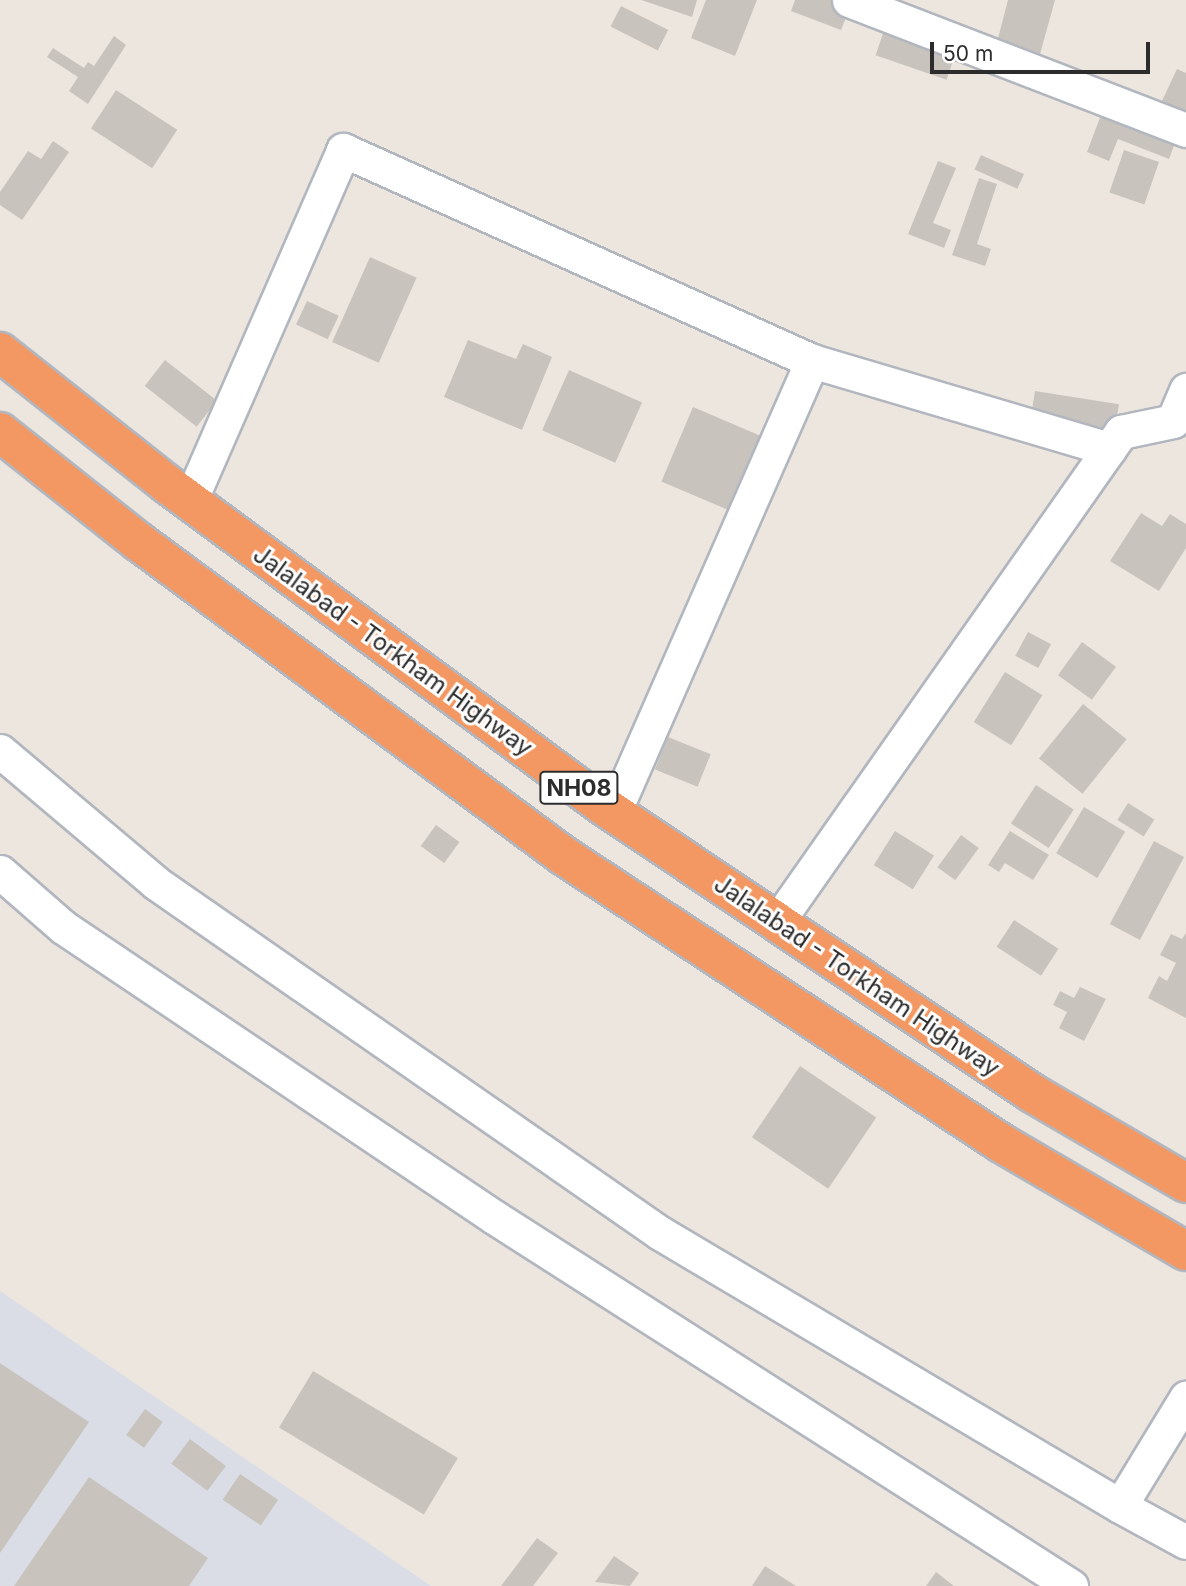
<!DOCTYPE html>
<style>
body{margin:0}
#map{position:relative;width:1186px;height:1586px;overflow:hidden;background:#ece6df;font-family:Inter,sans-serif}
div>[style]{position:absolute}
[style*='--x']{left:calc(var(--x)*1px);top:calc(var(--y)*1px);width:calc(var(--w)*1px);rotate:calc(var(--a)*1deg)}
.airport>*{inset:0;background:#dadde5}
.building>*{inset:0;background:#c8c4bd;transform-origin:0 0}
.roads{filter:drop-shadow(2px 0 #b2b6be) drop-shadow(-2px 0 #b2b6be) drop-shadow(0 2px #b2b6be) drop-shadow(0 -2px #b2b6be)}
.minor>*{height:33px;margin:-16.5px;padding:0 16.5px;transform-origin:16.5px;border-radius:16.5px;background:#fff}
.highway>*{height:38px;margin:-19px;padding:0 19px;transform-origin:19px;border-radius:19px;background:#f49863}
span{translate:-50% -50%;white-space:nowrap;text-align:center;line-height:1.15;-webkit-text-stroke:6px #fff;paint-order:stroke}
.shield-label span{padding:2px 5px;background:#fff;border:2px solid;border-radius:5px;-webkit-text-stroke-width:0}
.shield-label{font-size:23px;color:#2c2c2c;font-weight:700}
.street-label{font-size:24px;color:#2c2c2c}
.scale{position:absolute;left:930px;top:42px;width:220px;height:32px;box-sizing:border-box;border:4px solid #2c2c2c;border-top:0;padding-left:9px;font-size:21px;line-height:24px;white-space:nowrap;color:#2c2c2c;-webkit-text-stroke:5px #fff;paint-order:stroke}
</style>
<div id="map">
<div class="airport">
<div style="clip-path:polygon(0 1291px,431px 1586px,0 1586px)"></div>
</div>
<div class="building">
<div style="clip-path:polygon(641px 0,697px 0,692px 17px)"></div>
<div style="clip-path:polygon(706px 0,757px 0,735px 56px,691px 38px)"></div>
<div style="clip-path:polygon(795px 0,830px 0,850px 8px,841px 30px,791px 11px)"></div>
<div style="clip-path:polygon(1008px 0,1055px 0,1040px 54px,997px 42px)"></div>
<div style="left:621px;top:6px;width:53px;height:23px;rotate:27deg"></div>
<div style="left:886px;top:25px;width:75px;height:32px;rotate:19deg"></div>
<div style="clip-path:polygon(114px 36px,126px 45px,88px 104px,69px 91px,78px 77px,47px 57px,53px 48px,84px 68px,88px 62px,94px 66px)"></div>
<div style="clip-path:polygon(1177px 69px,1186px 73px,1186px 117px,1160px 105px)"></div>
<div style="left:116px;top:90px;width:73px;height:46px;rotate:33deg"></div>
<div style="clip-path:polygon(1104px 107px,1178px 135px,1169px 159px,1118px 139px,1109px 161px,1087px 152px)"></div>
<div style="clip-path:polygon(53px 141px,69px 152px,22px 220px,0 205px,0 192px,28px 151px,41px 159px)"></div>
<div style="left:1124px;top:150px;width:37px;height:45px;rotate:19deg"></div>
<div style="left:981px;top:155px;width:47px;height:16px;rotate:24deg"></div>
<div style="clip-path:polygon(938px 161px,956px 168px,933px 223px,951px 230px,944px 248px,908px 234px)"></div>
<div style="clip-path:polygon(979px 178px,997px 184px,977px 244px,991px 249px,985px 266px,952px 255px)"></div>
<div style="left:370px;top:257px;width:51px;height:93px;rotate:24deg"></div>
<div style="left:307px;top:301px;width:35px;height:26px;rotate:25deg"></div>
<div style="clip-path:polygon(468px 340px,516px 359px,523px 344px,552px 357px,522px 430px,444px 397px)"></div>
<div style="left:165px;top:360px;width:66px;height:33px;rotate:38deg"></div>
<div style="left:569px;top:370px;width:80px;height:66px;rotate:24deg"></div>
<div style="left:1035px;top:391px;width:85px;height:30px;rotate:9deg"></div>
<div style="left:693px;top:407px;width:82px;height:81px;rotate:23deg"></div>
<div style="clip-path:polygon(1141px 513px,1162px 526px,1170px 514px,1186px 524px,1186px 548px,1159px 591px,1110px 561px)"></div>
<div style="left:1028px;top:632px;width:26px;height:27px;rotate:28deg"></div>
<div style="left:1082px;top:642px;width:42px;height:41px;rotate:36deg"></div>
<div style="left:1005px;top:672px;width:44px;height:59px;rotate:32deg"></div>
<div style="left:1083px;top:704px;width:56px;height:70px;rotate:39deg"></div>
<div style="left:668px;top:737px;width:46px;height:35px;rotate:22deg"></div>
<div style="left:1036px;top:785px;width:45px;height:46px;rotate:33deg"></div>
<div style="left:1128px;top:803px;width:31px;height:20px;rotate:32deg"></div>
<div style="left:1084px;top:807px;width:48px;height:54px;rotate:31deg"></div>
<div style="left:436px;top:825px;width:29px;height:26px;rotate:36deg"></div>
<div style="left:895px;top:831px;width:46px;height:40px;rotate:32deg"></div>
<div style="clip-path:polygon(1010px 831px,1049px 855px,1033px 880px,1005px 863px,999px 872px,988px 865px)"></div>
<div style="left:961px;top:835px;width:22px;height:40px;rotate:36deg"></div>
<div style="left:1154px;top:841px;width:34px;height:94px;rotate:28deg"></div>
<div style="left:1014px;top:920px;width:53px;height:32px;rotate:33deg"></div>
<div style="clip-path:polygon(1186px 933px,1186px 1018px,1148px 998px,1159px 976px,1167px 981px,1176px 963px,1160px 955px,1171px 934px,1182px 939px)"></div>
<div style="clip-path:polygon(1080px 987px,1106px 999px,1084px 1041px,1059px 1028px,1067px 1012px,1053px 1005px,1060px 991px,1074px 998px)"></div>
<div style="left:800px;top:1066px;width:92px;height:86px;rotate:34deg"></div>
<div style="clip-path:polygon(0 1363px,89px 1422px,0 1553px)"></div>
<div style="left:313px;top:1371px;width:169px;height:66px;rotate:31deg"></div>
<div style="left:145px;top:1409px;width:22px;height:32px;rotate:36deg"></div>
<div style="left:190px;top:1439px;width:45px;height:31px;rotate:37deg"></div>
<div style="left:240px;top:1474px;width:46px;height:31px;rotate:34deg"></div>
<div style="clip-path:polygon(89px 1477px,208px 1558px,189px 1586px,14px 1586px)"></div>
<div style="clip-path:polygon(537px 1538px,558px 1553px,533px 1586px,501px 1586px)"></div>
<div style="clip-path:polygon(614px 1556px,639px 1573px,630px 1586px,595px 1582px)"></div>
<div style="clip-path:polygon(765px 1566px,796px 1586px,752px 1586px)"></div>
<div style="clip-path:polygon(936px 1572px,954px 1586px,926px 1586px)"></div>
</div>
<div class="roads">
<div class="minor">
<div style="--x:849;--y:0;--w:361;--a:21.1"></div>
<div style="--x:190;--y:501;--w:383;--a:-66.4"></div>
<div style="--x:343;--y:150;--w:514;--a:24.22"></div>
<div style="--x:812;--y:361;--w:310;--a:16.5"></div>
<div style="--x:0;--y:751;--w:204;--a:40.2"></div>
<div style="--x:156;--y:883;--w:614;--a:34.78"></div>
<div style="--x:660;--y:1233;--w:535;--a:30.69"></div>
<div style="--x:1120;--y:1506;--w:127;--a:-58.6"></div>
<div style="--x:614;--y:812;--w:493;--a:-66.3"></div>
<div style="--x:0;--y:872;--w:84;--a:41.1"></div>
<div style="--x:63;--y:927;--w:519;--a:33.93"></div>
<div style="--x:494;--y:1217;--w:685;--a:32.6"></div>
<div style="--x:777;--y:922;--w:599;--a:-54.93"></div>
<div style="--x:1121;--y:432;--w:53;--a:-11.9"></div>
<div style="--x:1173;--y:421;--w:34;--a:-67"></div>
<div style="--x:1120;--y:1506;--w:75;--a:28.6"></div>
</div>
<div class="highway">
<div style="--x:0;--y:352;--w:213;--a:38.3"></div>
<div style="--x:167;--y:484;--w:539;--a:36.4"></div>
<div style="--x:601;--y:804;--w:519;--a:33.84"></div>
<div style="--x:1032;--y:1093;--w:178;--a:30.3"></div>
<div style="--x:0;--y:432;--w:177;--a:38.4"></div>
<div style="--x:139;--y:542;--w:528;--a:36.46"></div>
<div style="--x:564;--y:856;--w:523;--a:33.29"></div>
<div style="--x:1001;--y:1143;--w:214;--a:30.3"></div>
</div>
</div>
<div class="shield-label">
<span style="left:579px;top:788px">NH08</span>
</div>
<div class="street-label">
<span style="left:393px;top:651px;rotate:36deg">Jalalabad - Torkham Highway</span>
<span style="left:857px;top:976px;rotate:34deg">Jalalabad - Torkham Highway</span>
</div>
<div class="scale">50 m</div>
</div>
